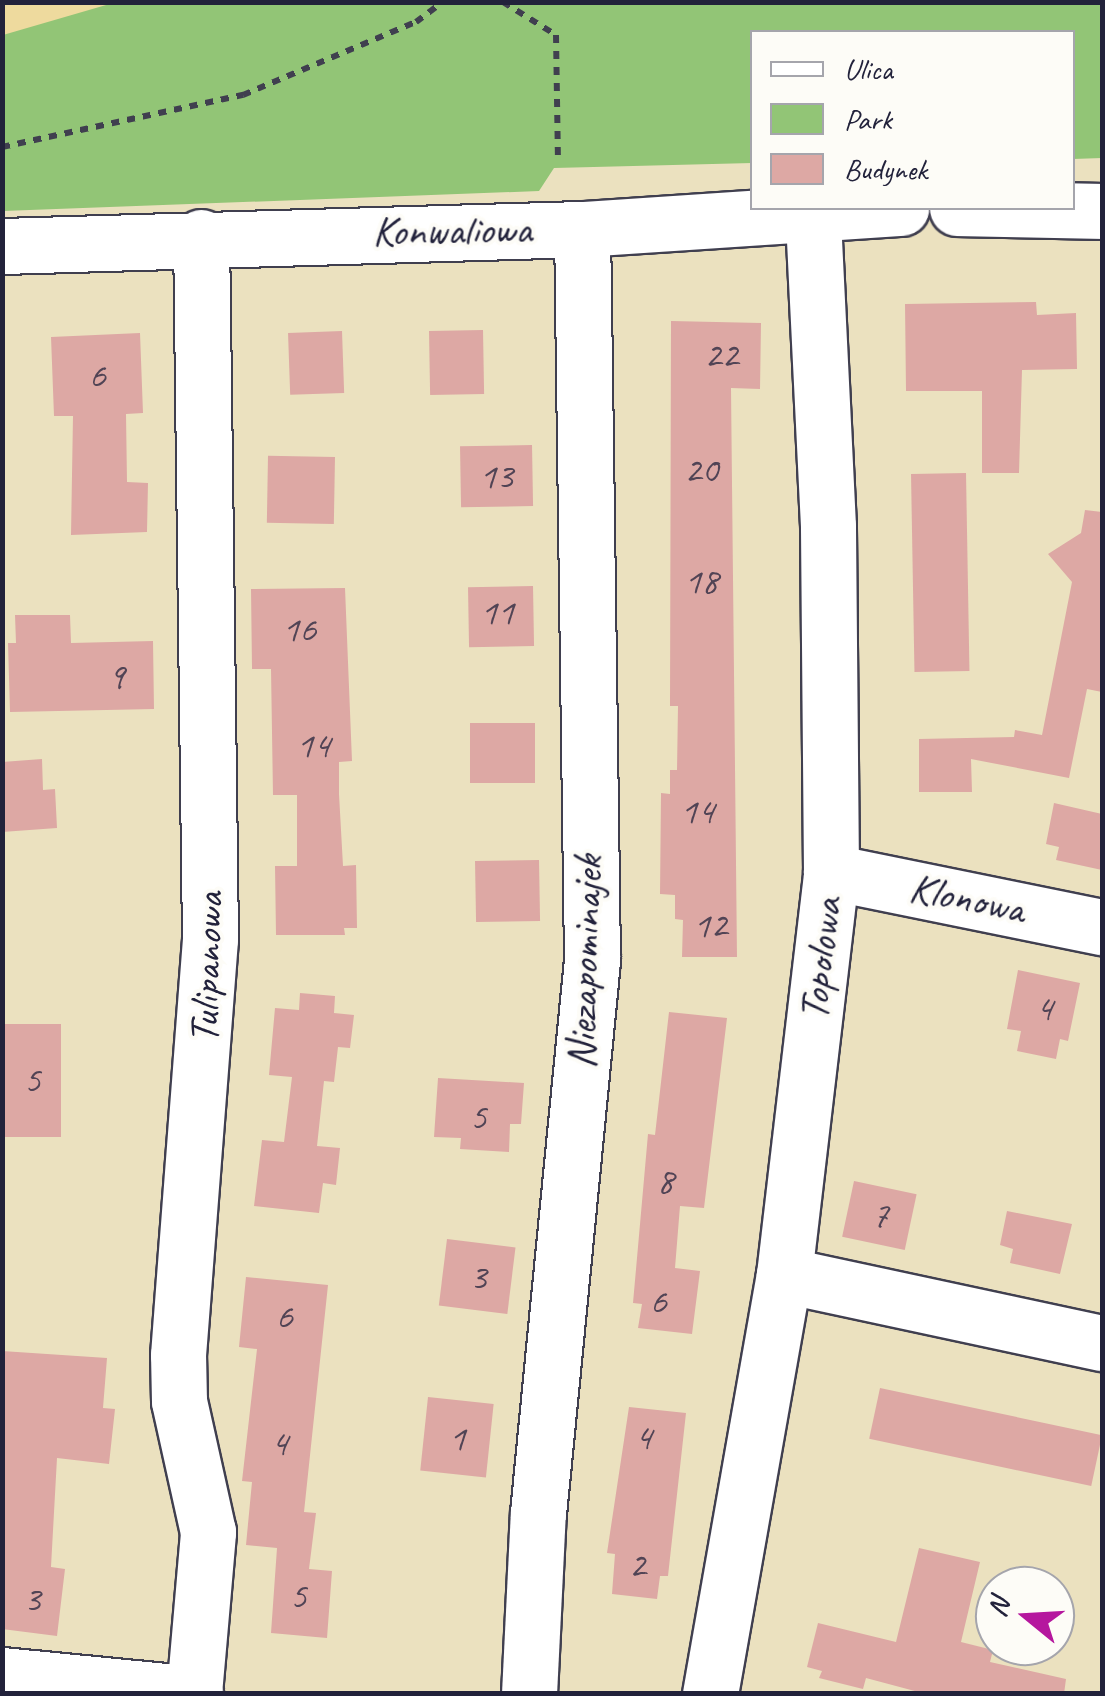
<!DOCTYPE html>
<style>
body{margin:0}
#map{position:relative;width:1105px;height:1696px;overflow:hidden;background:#ebe1bf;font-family:Caveat,sans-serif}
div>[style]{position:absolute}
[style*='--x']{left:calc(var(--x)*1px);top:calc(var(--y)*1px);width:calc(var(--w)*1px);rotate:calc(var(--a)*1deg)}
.green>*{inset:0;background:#92c576}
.sand>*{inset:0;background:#eeda9e}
.building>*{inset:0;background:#dda8a4;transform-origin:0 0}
.path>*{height:6px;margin-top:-3px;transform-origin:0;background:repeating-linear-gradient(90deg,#403f4f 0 8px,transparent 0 16px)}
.roads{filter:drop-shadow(2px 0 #403f4f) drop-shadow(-2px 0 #403f4f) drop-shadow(0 2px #403f4f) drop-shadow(0 -2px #403f4f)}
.minor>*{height:55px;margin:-27.5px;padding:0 27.5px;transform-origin:27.5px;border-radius:27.5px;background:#fff}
span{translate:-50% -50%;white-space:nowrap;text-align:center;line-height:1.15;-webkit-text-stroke:8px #fdfcf7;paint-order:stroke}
.number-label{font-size:38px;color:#514455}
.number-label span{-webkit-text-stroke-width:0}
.street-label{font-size:42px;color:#22223b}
.frame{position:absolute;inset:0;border:5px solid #22223b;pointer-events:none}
.legend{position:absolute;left:750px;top:30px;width:325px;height:180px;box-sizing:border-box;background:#fdfcf7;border:2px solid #a5a5ac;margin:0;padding:12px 18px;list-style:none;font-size:30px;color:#22223b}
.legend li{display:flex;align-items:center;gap:20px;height:50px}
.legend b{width:50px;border:2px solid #a5a5ac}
.north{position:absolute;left:975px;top:1566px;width:100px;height:100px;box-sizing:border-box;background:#fdfcf7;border:2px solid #a5a5ac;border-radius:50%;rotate:288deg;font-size:28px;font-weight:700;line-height:40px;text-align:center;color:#22223b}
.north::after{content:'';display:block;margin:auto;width:35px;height:45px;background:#b5179e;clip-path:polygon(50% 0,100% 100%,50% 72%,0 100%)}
</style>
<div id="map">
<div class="green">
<div style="clip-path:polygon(2px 3px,1102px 3px,1102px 158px,1073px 159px,1072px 32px,752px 32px,752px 163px,554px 168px,539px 191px,3px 211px)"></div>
</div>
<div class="sand">
<div style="clip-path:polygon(3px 2px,113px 2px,113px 3px,3px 35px)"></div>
</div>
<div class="building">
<div style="clip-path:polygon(1036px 302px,1037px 315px,1076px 313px,1077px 369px,1022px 370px,1019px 473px,982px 473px,982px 391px,906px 391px,905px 304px)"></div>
<div style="clip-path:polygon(671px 321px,761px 323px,760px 389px,731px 388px,737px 957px,682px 957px,683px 920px,675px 919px,675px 895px,660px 894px,661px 793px,670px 794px,670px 770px,677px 770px,678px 706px,670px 706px)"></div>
<div style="left:483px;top:330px;width:64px;height:54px;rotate:89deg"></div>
<div style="left:342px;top:331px;width:62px;height:54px;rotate:88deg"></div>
<div style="clip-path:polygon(140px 333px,143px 413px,126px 414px,127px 482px,148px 483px,147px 532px,71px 535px,73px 416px,54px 416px,51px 337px)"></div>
<div style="left:532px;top:445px;width:61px;height:72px;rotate:89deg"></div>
<div style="left:335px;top:457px;width:67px;height:67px;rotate:91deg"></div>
<div style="left:966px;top:473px;width:198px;height:55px;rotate:89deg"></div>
<div style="clip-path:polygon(1085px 510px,1102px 512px,1102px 692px,1087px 689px,1069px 778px,971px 759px,972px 792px,919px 792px,919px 739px,1014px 737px,1015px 730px,1042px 735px,1072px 582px,1048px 554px,1081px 533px)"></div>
<div style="left:533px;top:586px;width:60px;height:65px;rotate:89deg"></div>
<div style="clip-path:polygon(345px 588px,352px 761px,339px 762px,339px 794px,343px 866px,356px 865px,357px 928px,344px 928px,345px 935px,276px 935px,275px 866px,297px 866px,297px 795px,273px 795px,271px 669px,252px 669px,251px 589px)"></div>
<div style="clip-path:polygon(15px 615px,70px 615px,71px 643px,153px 641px,154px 709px,10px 712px,8px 643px,16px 643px)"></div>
<div style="left:535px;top:723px;width:60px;height:65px;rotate:90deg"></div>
<div style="clip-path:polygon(42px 759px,43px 790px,55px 789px,57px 828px,2px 832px,2px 762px)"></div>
<div style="clip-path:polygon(1054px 803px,1102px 814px,1102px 870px,1056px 860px,1059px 847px,1046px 844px)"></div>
<div style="left:539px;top:860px;width:61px;height:64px;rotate:89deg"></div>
<div style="clip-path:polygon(1018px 970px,1080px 983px,1068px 1041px,1060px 1039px,1056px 1059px,1017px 1051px,1021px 1031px,1007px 1029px)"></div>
<div style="clip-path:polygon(300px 993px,335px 996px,334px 1013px,354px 1015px,350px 1048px,338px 1047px,334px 1082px,324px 1081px,317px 1146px,340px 1148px,336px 1185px,323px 1183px,319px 1213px,254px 1206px,262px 1140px,284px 1142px,292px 1077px,269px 1075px,275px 1008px,299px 1010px)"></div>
<div style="clip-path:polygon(669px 1012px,727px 1018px,704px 1208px,680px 1206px,675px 1268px,700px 1271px,692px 1334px,638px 1328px,642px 1304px,633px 1303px,648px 1134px,655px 1135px)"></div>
<div style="left:2px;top:1024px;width:59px;height:113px"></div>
<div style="clip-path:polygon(438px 1078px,524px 1083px,521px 1124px,510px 1124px,509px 1152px,460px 1149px,461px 1138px,434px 1137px)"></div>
<div style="left:854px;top:1181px;width:64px;height:57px;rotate:12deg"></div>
<div style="clip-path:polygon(1007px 1211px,1072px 1224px,1060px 1274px,1010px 1263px,1013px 1249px,1000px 1245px)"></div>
<div style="left:447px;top:1239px;width:69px;height:67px;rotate:7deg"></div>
<div style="clip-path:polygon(246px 1277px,328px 1285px,304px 1512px,316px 1513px,309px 1569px,332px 1571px,327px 1638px,271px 1633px,277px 1548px,246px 1545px,252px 1482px,242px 1481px,257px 1349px,239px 1347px)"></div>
<div style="clip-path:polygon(2px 1351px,107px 1358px,103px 1408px,115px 1409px,109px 1464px,57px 1458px,51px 1567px,65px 1569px,57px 1636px,2px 1629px)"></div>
<div style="left:880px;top:1388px;width:227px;height:52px;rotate:12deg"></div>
<div style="left:428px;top:1397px;width:66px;height:74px;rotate:6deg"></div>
<div style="clip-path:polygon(629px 1407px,686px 1413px,668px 1576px,660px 1576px,657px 1599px,612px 1594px,615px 1554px,607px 1553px)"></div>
<div style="clip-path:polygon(919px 1548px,980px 1562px,961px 1642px,993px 1650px,990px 1662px,1066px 1679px,1064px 1694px,926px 1694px,866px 1678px,863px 1689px,819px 1678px,822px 1671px,807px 1667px,818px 1623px,896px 1642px)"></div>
</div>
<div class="path">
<div style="--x:503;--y:2;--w:62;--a:31.9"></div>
<div style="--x:556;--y:35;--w:128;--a:89.1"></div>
<div style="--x:2;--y:147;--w:247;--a:-12.2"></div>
<div style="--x:243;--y:95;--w:188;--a:-22.9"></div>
<div style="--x:416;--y:22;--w:34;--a:-37"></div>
</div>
<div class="roads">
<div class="minor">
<div style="--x:957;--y:208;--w:145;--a:1.2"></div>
<div style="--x:2;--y:246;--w:580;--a:-1.68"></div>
<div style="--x:582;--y:229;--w:320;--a:-3.8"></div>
<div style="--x:831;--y:872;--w:277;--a:11.5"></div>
<div style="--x:784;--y:1275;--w:325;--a:12.1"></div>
<div style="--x:2;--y:1675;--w:194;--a:5.6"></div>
<div style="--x:194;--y:1693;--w:162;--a:-85"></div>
<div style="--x:208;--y:1532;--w:134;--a:-102.5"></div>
<div style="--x:179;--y:1401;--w:46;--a:-91.2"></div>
<div style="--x:178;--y:1355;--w:417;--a:-85.6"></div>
<div style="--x:210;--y:939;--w:702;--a:-90.73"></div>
<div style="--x:529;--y:1694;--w:181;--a:-87.2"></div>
<div style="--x:538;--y:1513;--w:556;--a:-84.42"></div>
<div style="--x:592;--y:960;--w:731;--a:-90.78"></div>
<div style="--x:710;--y:1694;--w:425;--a:-80"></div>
<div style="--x:784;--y:1275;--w:406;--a:-83.3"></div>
<div style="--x:831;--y:872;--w:346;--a:-90.5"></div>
<div style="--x:828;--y:526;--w:308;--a:-92.8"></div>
</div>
</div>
<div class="number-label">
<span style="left:721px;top:355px">22</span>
<span style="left:97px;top:375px">6</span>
<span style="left:701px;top:470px">20</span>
<span style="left:496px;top:476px">13</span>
<span style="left:701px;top:581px">18</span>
<span style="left:497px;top:612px">11</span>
<span style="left:299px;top:629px">16</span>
<span style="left:116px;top:676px">9</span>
<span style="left:313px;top:745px">14</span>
<span style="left:697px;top:811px">14</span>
<span style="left:710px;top:925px">12</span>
<span style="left:1044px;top:1008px">4</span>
<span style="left:32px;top:1080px">5</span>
<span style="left:478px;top:1117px">5</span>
<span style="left:665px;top:1181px">8</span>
<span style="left:880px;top:1215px">7</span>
<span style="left:478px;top:1277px">3</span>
<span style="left:658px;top:1301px">6</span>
<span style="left:284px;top:1316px">6</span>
<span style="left:643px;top:1437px">4</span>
<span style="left:457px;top:1438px">1</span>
<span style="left:279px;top:1443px">4</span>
<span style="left:637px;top:1565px">2</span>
<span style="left:298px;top:1596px">5</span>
<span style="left:32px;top:1599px">3</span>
</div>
<div class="street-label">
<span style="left:452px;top:231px;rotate:-1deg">Konwaliowa</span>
<span style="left:967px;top:899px;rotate:11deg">Klonowa</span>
<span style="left:821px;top:959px;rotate:-83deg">Topolowa</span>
<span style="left:585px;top:962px;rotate:-88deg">Niezapominajek</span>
<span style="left:207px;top:968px;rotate:-88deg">Tulipanowa</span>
</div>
<div class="frame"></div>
<ul class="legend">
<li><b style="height:12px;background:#fff"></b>Ulica</li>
<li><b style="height:28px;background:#92c576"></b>Park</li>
<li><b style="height:28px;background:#dda8a4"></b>Budynek</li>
</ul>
<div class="north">N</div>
</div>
